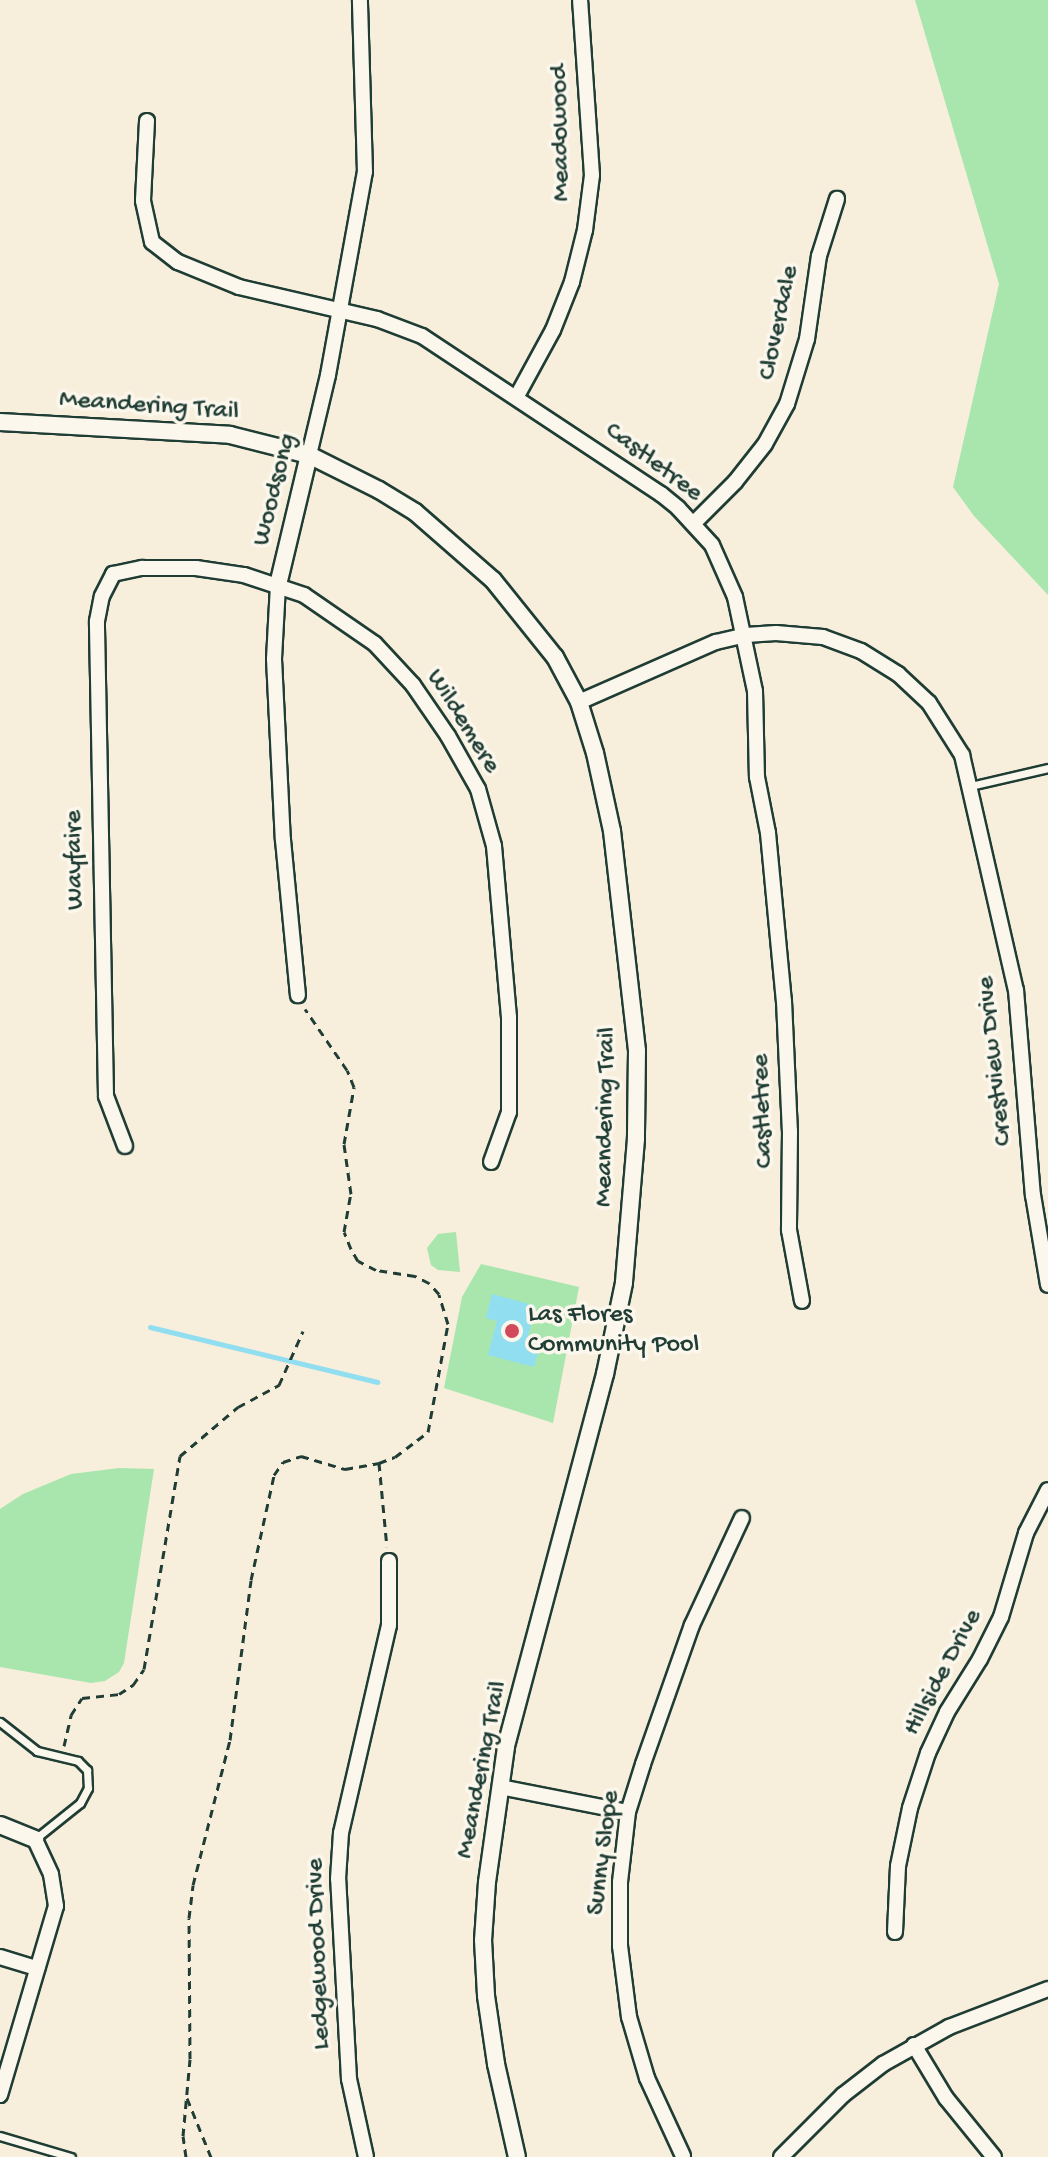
<!DOCTYPE html>
<style>
body{margin:0}
#map{position:relative;width:1048px;height:2157px;overflow:hidden;background:#f8eedc;font-family:"Gochi Hand",sans-serif}
div>[style]{position:absolute}
[style*='--x']{left:calc(var(--x)*1px);top:calc(var(--y)*1px);width:calc(var(--w)*1px);rotate:calc(var(--a)*1deg)}
.green>*{inset:0;background:#a8e6ae}
.water>*{inset:0;background:#90deef}
.stream>*{height:5px;margin:-2.5px;padding:0 2.5px;transform-origin:2.5px;border-radius:2.5px;background:#90deef}
.path>*{height:3px;margin-top:-1.5px;transform-origin:0;background:repeating-linear-gradient(90deg,#1f3d34 0 8px,transparent 0 14px)}
.roads{filter:drop-shadow(2px 0 #1f3d34) drop-shadow(-2px 0 #1f3d34) drop-shadow(0 2px #1f3d34) drop-shadow(0 -2px #1f3d34)}
.service>*{height:7px;margin:-3.5px;padding:0 3.5px;transform-origin:3.5px;border-radius:3.5px;background:#fbf7ec}
.minor>*{height:14px;margin:-7px;padding:0 7px;transform-origin:7px;border-radius:7px;background:#fbf7ec}
.tertiary>*{height:16px;margin:-8px;padding:0 8px;transform-origin:8px;border-radius:8px;background:#fbf7ec}
.dots>*{width:22px;height:22px;translate:-50% -50%;box-sizing:border-box;border:4px solid #fbf7ec;border-radius:50%}
span{translate:-50% -50%;white-space:nowrap;text-align:center;line-height:1.15;-webkit-text-stroke:7px #fbf7ec;paint-order:stroke}
.street-label{font-size:26px;color:#1f3d34}
.poi-label{font-size:26px;color:#1f3d34}
.left{translate:0 -50%;text-align:left}
</style>
<div id="map">
<div class="green">
<div style="clip-path:polygon(915px 0,1048px 0,1048px 595px,974px 516px,953px 487px,999px 284px)"></div>
<div style="clip-path:polygon(456px 1232px,460px 1272px,438px 1270px,431px 1265px,427px 1248px,438px 1234px)"></div>
<div style="clip-path:polygon(481px 1264px,579px 1287px,553px 1423px,444px 1388px,462px 1297px)"></div>
<div style="clip-path:polygon(119px 1468px,154px 1469px,124px 1663px,119px 1672px,105px 1681px,91px 1683px,0 1667px,0 1509px,23px 1494px,71px 1474px)"></div>
</div>
<div class="water">
<div style="clip-path:polygon(492px 1294px,536px 1306px,527px 1340px,540px 1344px,534px 1367px,488px 1355px,497px 1321px,486px 1318px)"></div>
</div>
<div class="stream">
<div style="--x:150;--y:1327;--w:234;--a:13.6"></div>
</div>
<div class="path">
<div style="--x:379;--y:1463;--w:84;--a:84.6"></div>
<div style="--x:64;--y:1746;--w:32;--a:-77"></div>
<div style="--x:71;--y:1715;--w:20;--a:-57"></div>
<div style="--x:82;--y:1698;--w:37;--a:-6"></div>
<div style="--x:119;--y:1694;--w:17;--a:-33"></div>
<div style="--x:133;--y:1685;--w:19;--a:-55"></div>
<div style="--x:144;--y:1669;--w:216;--a:-80.4"></div>
<div style="--x:180;--y:1456;--w:76;--a:-40.2"></div>
<div style="--x:238;--y:1407;--w:47;--a:-28.2"></div>
<div style="--x:279;--y:1385;--w:59;--a:-66"></div>
<div style="--x:187;--y:2098;--w:64;--a:67.9"></div>
<div style="--x:186;--y:2157;--w:21;--a:-98"></div>
<div style="--x:183;--y:2136;--w:77;--a:-84.8"></div>
<div style="--x:190;--y:2059;--w:141;--a:-90.4"></div>
<div style="--x:189;--y:1918;--w:33;--a:-83"></div>
<div style="--x:193;--y:1885;--w:150;--a:-75.7"></div>
<div style="--x:230;--y:1740;--w:161;--a:-82.5"></div>
<div style="--x:251;--y:1580;--w:107;--a:-77.6"></div>
<div style="--x:274;--y:1475;--w:16;--a:-55"></div>
<div style="--x:283;--y:1462;--w:19;--a:-18"></div>
<div style="--x:301;--y:1456;--w:46;--a:16.5"></div>
<div style="--x:345;--y:1469;--w:35;--a:-10"></div>
<div style="--x:379;--y:1463;--w:17;--a:-21"></div>
<div style="--x:395;--y:1457;--w:41;--a:-37.1"></div>
<div style="--x:428;--y:1432;--w:110;--a:-79.5"></div>
<div style="--x:448;--y:1324;--w:31;--a:-107"></div>
<div style="--x:439;--y:1294;--w:15;--a:-132"></div>
<div style="--x:429;--y:1283;--w:16;--a:-153"></div>
<div style="--x:415;--y:1276;--w:39;--a:-171"></div>
<div style="--x:376;--y:1270;--w:20;--a:-153"></div>
<div style="--x:358;--y:1261;--w:14;--a:-120"></div>
<div style="--x:351;--y:1249;--w:18;--a:-112"></div>
<div style="--x:344;--y:1232;--w:39;--a:-80"></div>
<div style="--x:351;--y:1194;--w:50;--a:-98"></div>
<div style="--x:344;--y:1144;--w:58;--a:-80"></div>
<div style="--x:354;--y:1087;--w:18;--a:-112"></div>
<div style="--x:347;--y:1070;--w:74;--a:-124.5"></div>
</div>
<div class="roads">
<div class="service">
<div style="--x:970;--y:786;--w:80;--a:-13"></div>
<div style="--x:0;--y:1722;--w:47;--a:38.1"></div>
<div style="--x:37;--y:1751;--w:42;--a:13.7"></div>
<div style="--x:78;--y:1761;--w:13;--a:45"></div>
<div style="--x:87;--y:1770;--w:18;--a:87"></div>
<div style="--x:88;--y:1788;--w:17;--a:118"></div>
<div style="--x:80;--y:1803;--w:58;--a:141.3"></div>
<div style="--x:0;--y:2136;--w:74;--a:16.5"></div>
</div>
<div class="minor">
<div style="--x:147;--y:121;--w:80;--a:92.9"></div>
<div style="--x:143;--y:201;--w:42;--a:77.6"></div>
<div style="--x:152;--y:242;--w:33;--a:38"></div>
<div style="--x:178;--y:262;--w:66;--a:22.3"></div>
<div style="--x:239;--y:287;--w:142;--a:13.1"></div>
<div style="--x:377;--y:319;--w:48;--a:20.7"></div>
<div style="--x:422;--y:336;--w:287;--a:33.5"></div>
<div style="--x:661;--y:494;--w:22;--a:39"></div>
<div style="--x:678;--y:508;--w:50;--a:47.4"></div>
<div style="--x:712;--y:545;--w:57;--a:66.1"></div>
<div style="--x:735;--y:597;--w:96;--a:78"></div>
<div style="--x:755;--y:691;--w:86;--a:88.7"></div>
<div style="--x:757;--y:777;--w:57;--a:78.9"></div>
<div style="--x:768;--y:833;--w:169;--a:84.6"></div>
<div style="--x:784;--y:1001;--w:130;--a:87.4"></div>
<div style="--x:790;--y:1131;--w:99;--a:90.6"></div>
<div style="--x:789;--y:1230;--w:72;--a:79.6"></div>
<div style="--x:517;--y:396;--w:75;--a:-61.4"></div>
<div style="--x:553;--y:330;--w:52;--a:-68.4"></div>
<div style="--x:572;--y:282;--w:54;--a:-76"></div>
<div style="--x:585;--y:230;--w:55;--a:-82.7"></div>
<div style="--x:592;--y:175;--w:175;--a:-93.9"></div>
<div style="--x:309;--y:455;--w:82;--a:-76.6"></div>
<div style="--x:328;--y:375;--w:206;--a:-79.7"></div>
<div style="--x:365;--y:172;--w:172;--a:-91.7"></div>
<div style="--x:694;--y:523;--w:58;--a:-45"></div>
<div style="--x:735;--y:482;--w:48;--a:-51.7"></div>
<div style="--x:765;--y:444;--w:46;--a:-61.2"></div>
<div style="--x:787;--y:404;--w:68;--a:-72.9"></div>
<div style="--x:807;--y:339;--w:84;--a:-81.8"></div>
<div style="--x:819;--y:256;--w:60;--a:-72.5"></div>
<div style="--x:278;--y:585;--w:74;--a:93.1"></div>
<div style="--x:274;--y:659;--w:181;--a:87.2"></div>
<div style="--x:283;--y:840;--w:156;--a:84.5"></div>
<div style="--x:579;--y:702;--w:150;--a:-23.7"></div>
<div style="--x:716;--y:642;--w:31;--a:-13"></div>
<div style="--x:746;--y:635;--w:30;--a:-4"></div>
<div style="--x:776;--y:633;--w:47;--a:4.9"></div>
<div style="--x:823;--y:637;--w:40;--a:20.2"></div>
<div style="--x:861;--y:651;--w:44;--a:31.9"></div>
<div style="--x:898;--y:674;--w:42;--a:43.1"></div>
<div style="--x:929;--y:703;--w:62;--a:57.6"></div>
<div style="--x:962;--y:755;--w:241;--a:77.1"></div>
<div style="--x:1016;--y:990;--w:206;--a:85.3"></div>
<div style="--x:1033;--y:1195;--w:91;--a:80.5"></div>
<div style="--x:125;--y:1146;--w:53;--a:-110.8"></div>
<div style="--x:106;--y:1096;--w:475;--a:-91.1"></div>
<div style="--x:97;--y:621;--w:25;--a:-79"></div>
<div style="--x:102;--y:596;--w:25;--a:-63"></div>
<div style="--x:113;--y:574;--w:30;--a:-12"></div>
<div style="--x:142;--y:568;--w:54;--a:0"></div>
<div style="--x:196;--y:568;--w:49;--a:8.3"></div>
<div style="--x:244;--y:575;--w:63;--a:18.4"></div>
<div style="--x:304;--y:595;--w:86;--a:34.6"></div>
<div style="--x:375;--y:644;--w:56;--a:47.2"></div>
<div style="--x:413;--y:685;--w:62;--a:55.5"></div>
<div style="--x:448;--y:736;--w:61;--a:60.5"></div>
<div style="--x:478;--y:789;--w:59;--a:74.3"></div>
<div style="--x:494;--y:846;--w:172;--a:85"></div>
<div style="--x:509;--y:1017;--w:95;--a:90"></div>
<div style="--x:509;--y:1112;--w:53;--a:109.8"></div>
<div style="--x:500;--y:1787;--w:130;--a:11.1"></div>
<div style="--x:895;--y:1932;--w:66;--a:-87.4"></div>
<div style="--x:898;--y:1866;--w:59;--a:-78.3"></div>
<div style="--x:910;--y:1808;--w:58;--a:-71.9"></div>
<div style="--x:928;--y:1753;--w:45;--a:-65.1"></div>
<div style="--x:947;--y:1712;--w:62;--a:-58.1"></div>
<div style="--x:980;--y:1659;--w:47;--a:-63.4"></div>
<div style="--x:1001;--y:1617;--w:88;--a:-73.4"></div>
<div style="--x:1026;--y:1533;--w:48;--a:-62.9"></div>
<div style="--x:0;--y:1957;--w:39;--a:17"></div>
<div style="--x:914;--y:2045;--w:62;--a:58.9"></div>
<div style="--x:946;--y:2098;--w:76;--a:50.9"></div>
<div style="--x:0;--y:2095;--w:197;--a:-73.5"></div>
<div style="--x:56;--y:1906;--w:32;--a:-99"></div>
<div style="--x:51;--y:1874;--w:38;--a:-115"></div>
<div style="--x:683;--y:2156;--w:86;--a:-114.8"></div>
<div style="--x:647;--y:2078;--w:64;--a:-106.4"></div>
<div style="--x:629;--y:2017;--w:72;--a:-97.2"></div>
<div style="--x:620;--y:1946;--w:64;--a:-90"></div>
<div style="--x:620;--y:1882;--w:70;--a:-83.5"></div>
<div style="--x:628;--y:1812;--w:50;--a:-72.6"></div>
<div style="--x:643;--y:1764;--w:147;--a:-70.6"></div>
<div style="--x:692;--y:1625;--w:118;--a:-65"></div>
<div style="--x:366;--y:2157;--w:80;--a:-102.3"></div>
<div style="--x:349;--y:2079;--w:200;--a:-93.1"></div>
<div style="--x:338;--y:1879;--w:46;--a:-86.3"></div>
<div style="--x:341;--y:1833;--w:213;--a:-77"></div>
<div style="--x:389;--y:1625;--w:64;--a:-90"></div>
<div style="--x:781;--y:2157;--w:88;--a:-45"></div>
<div style="--x:843;--y:2095;--w:51;--a:-37.8"></div>
<div style="--x:883;--y:2064;--w:76;--a:-29.3"></div>
<div style="--x:949;--y:2027;--w:106;--a:-21"></div>
</div>
<div class="tertiary">
<div style="--x:0;--y:422;--w:230;--a:3.2"></div>
<div style="--x:230;--y:435;--w:81;--a:14.2"></div>
<div style="--x:309;--y:455;--w:78;--a:26.6"></div>
<div style="--x:379;--y:490;--w:42;--a:31.4"></div>
<div style="--x:415;--y:512;--w:103;--a:41.1"></div>
<div style="--x:493;--y:580;--w:99;--a:51.2"></div>
<div style="--x:555;--y:657;--w:51;--a:61.9"></div>
<div style="--x:579;--y:702;--w:53;--a:72.6"></div>
<div style="--x:595;--y:753;--w:80;--a:77.7"></div>
<div style="--x:612;--y:831;--w:221;--a:83.5"></div>
<div style="--x:637;--y:1051;--w:88;--a:90.7"></div>
<div style="--x:636;--y:1139;--w:144;--a:94.8"></div>
<div style="--x:624;--y:1283;--w:93;--a:101.8"></div>
<div style="--x:605;--y:1374;--w:386;--a:104.9"></div>
<div style="--x:506;--y:1747;--w:136;--a:98"></div>
<div style="--x:487;--y:1882;--w:58;--a:93.9"></div>
<div style="--x:483;--y:1940;--w:56;--a:86.9"></div>
<div style="--x:486;--y:1996;--w:69;--a:81.6"></div>
<div style="--x:496;--y:2064;--w:95;--a:77.3"></div>
<div style="--x:278;--y:585;--w:134;--a:-76.6"></div>
<div style="--x:0;--y:1825;--w:38;--a:22"></div>
</div>
</div>
<div class="dots">
<div style="left:512px;top:1331px;background:#d1495b"></div>
</div>
<div class="street-label">
<span style="left:562px;top:133px;rotate:-91deg">Meadowood</span>
<span style="left:780px;top:323px;rotate:-78deg">Cloverdale</span>
<span style="left:149px;top:407px;rotate:4deg">Meandering Trail</span>
<span style="left:653px;top:463px;rotate:37deg">Castletree</span>
<span style="left:276px;top:490px;rotate:-76deg">Woodsong</span>
<span style="left:462px;top:722px;rotate:58deg">Wildemere</span>
<span style="left:76px;top:860px;rotate:-91deg">Wayfaire</span>
<span style="left:996px;top:1061px;rotate:-96deg">Crestview Drive</span>
<span style="left:764px;top:1111px;rotate:-92deg">Castletree</span>
<span style="left:607px;top:1117px;rotate:-89deg">Meandering Trail</span>
<span style="left:944px;top:1673px;rotate:-62deg">Hillside Drive</span>
<span style="left:483px;top:1770px;rotate:-79deg">Meandering Trail</span>
<span style="left:605px;top:1853px;rotate:-83deg">Sunny Slope</span>
<span style="left:320px;top:1954px;rotate:-92deg">Ledgewood Drive</span>
</div>
<div class="poi-label">
<span class="left" style="left:528px;top:1331px">Las Flores<br>Community Pool</span>
</div>
</div>
